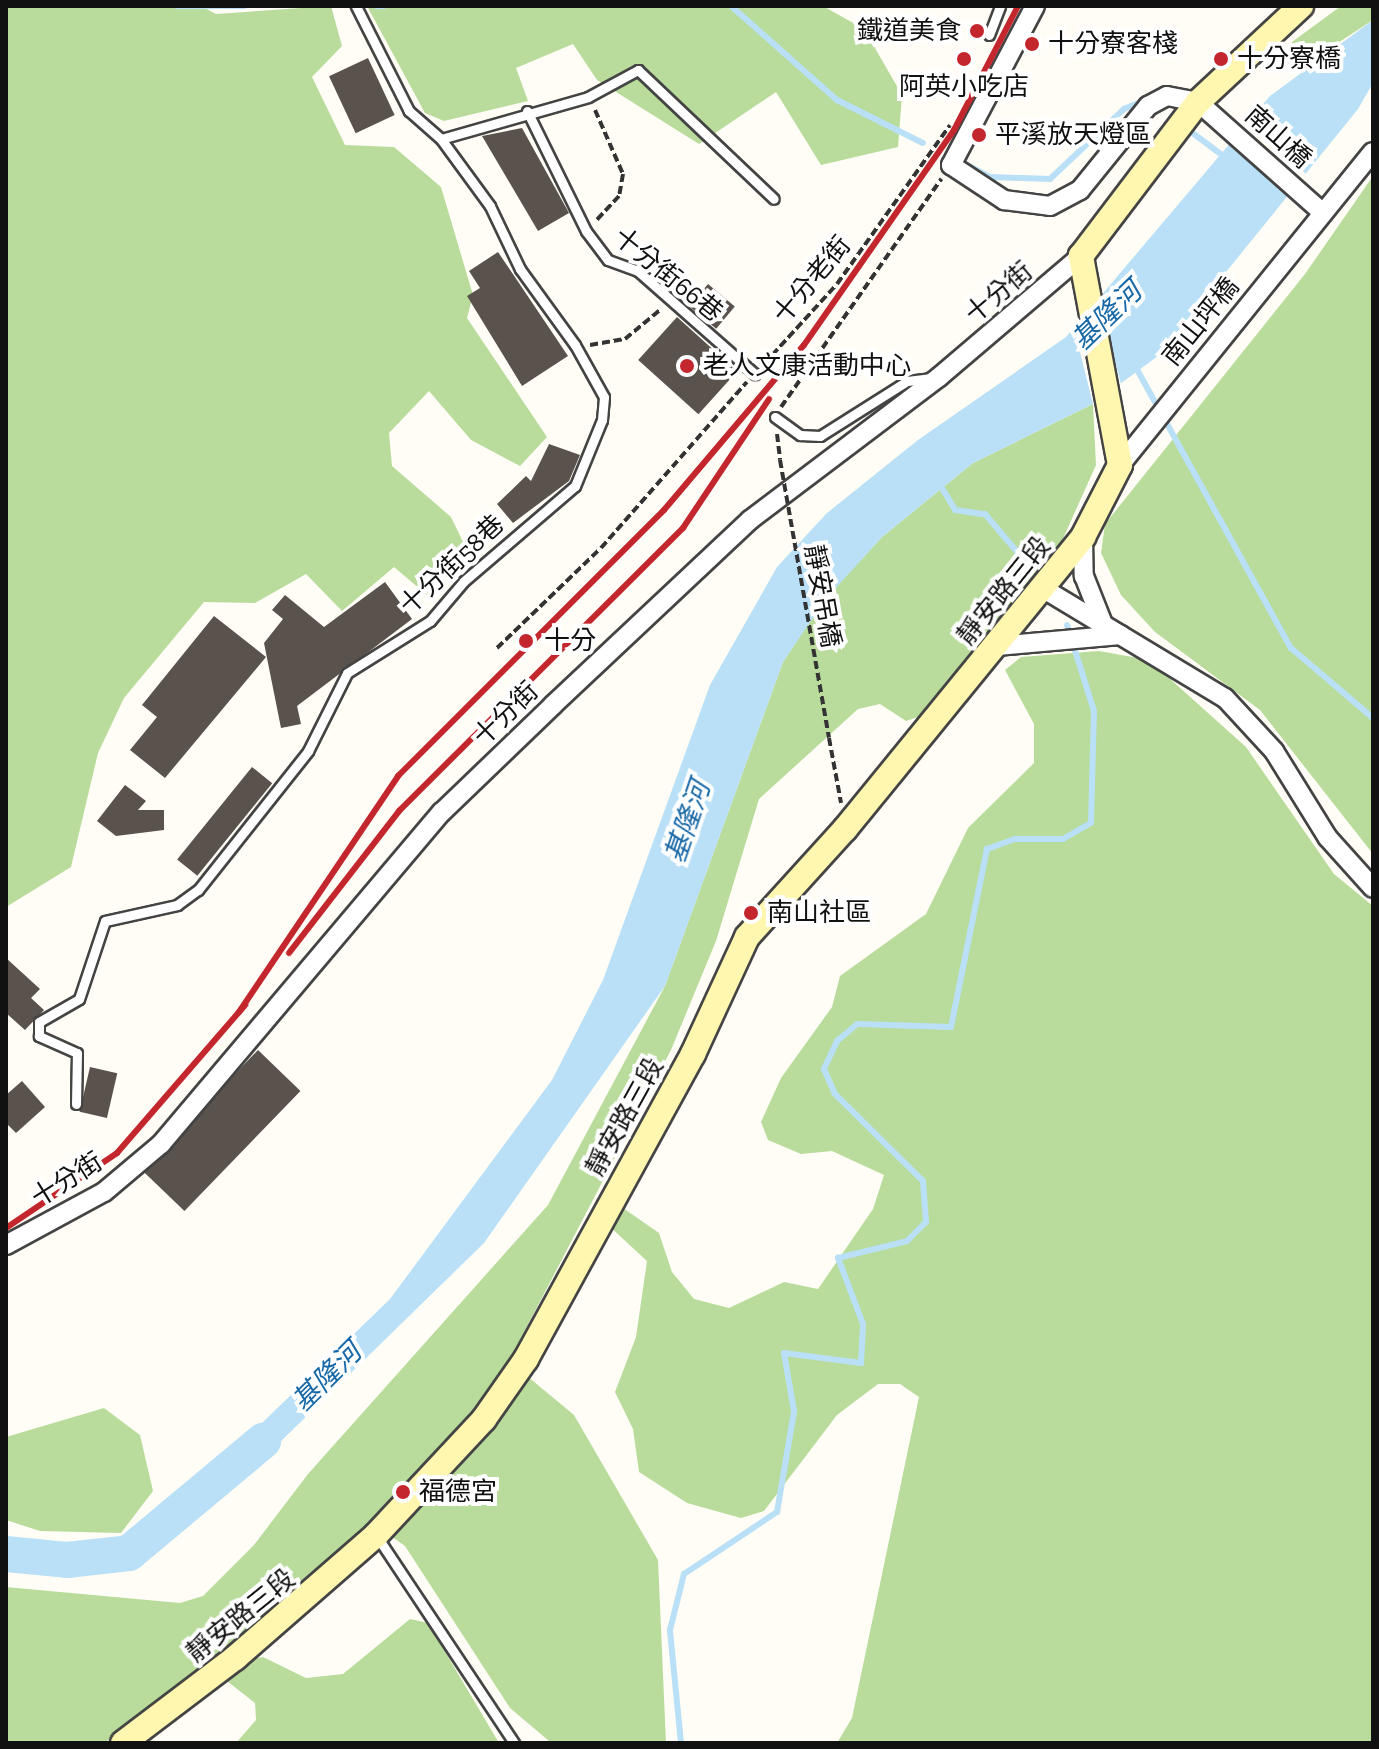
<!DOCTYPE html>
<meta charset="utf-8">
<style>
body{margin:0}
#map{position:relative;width:1379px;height:1749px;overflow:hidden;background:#fffdf5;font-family:"Zilla Slab","Noto Sans TC",serif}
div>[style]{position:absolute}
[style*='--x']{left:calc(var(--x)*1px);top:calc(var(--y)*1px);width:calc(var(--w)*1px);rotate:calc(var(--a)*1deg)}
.forest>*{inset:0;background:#b9dc9c}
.water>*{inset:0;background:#b9e0f7}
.pier>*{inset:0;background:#fffdf5;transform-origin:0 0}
.stream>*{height:6px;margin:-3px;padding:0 3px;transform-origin:3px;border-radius:3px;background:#b9e0f7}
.river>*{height:36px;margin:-18px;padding:0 18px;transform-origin:18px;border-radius:18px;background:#b9e0f7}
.building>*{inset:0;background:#5a524d;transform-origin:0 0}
.path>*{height:4px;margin-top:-2px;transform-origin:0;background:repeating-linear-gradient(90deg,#333 0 8px,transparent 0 12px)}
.roads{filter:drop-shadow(2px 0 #444) drop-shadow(-2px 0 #444) drop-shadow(0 2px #444) drop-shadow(0 -2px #444)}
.service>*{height:9px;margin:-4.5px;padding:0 4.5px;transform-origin:4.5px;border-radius:4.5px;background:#fff}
.minor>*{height:18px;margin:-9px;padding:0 9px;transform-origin:9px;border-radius:9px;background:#fff}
.secondary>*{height:24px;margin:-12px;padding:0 12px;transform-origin:12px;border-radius:12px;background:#fff6b0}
.rail>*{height:6px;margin:-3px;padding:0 3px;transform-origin:3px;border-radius:3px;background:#c4262e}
.path-bridge>*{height:4px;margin-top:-2px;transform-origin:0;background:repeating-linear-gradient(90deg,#333 0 8px,transparent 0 12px)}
.dots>*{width:22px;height:22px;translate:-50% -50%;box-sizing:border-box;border:4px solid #fff;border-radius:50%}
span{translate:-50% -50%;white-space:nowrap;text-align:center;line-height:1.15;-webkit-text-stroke:8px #fff;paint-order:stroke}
.poi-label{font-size:26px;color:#111}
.right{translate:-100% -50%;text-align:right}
.left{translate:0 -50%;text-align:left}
.street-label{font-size:26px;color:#111}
.water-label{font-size:28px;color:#1768a6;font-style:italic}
.frame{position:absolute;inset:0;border:8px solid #111;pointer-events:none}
</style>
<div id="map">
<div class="forest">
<div style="clip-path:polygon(6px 6px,201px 6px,216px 14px,331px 6px,342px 46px,312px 77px,345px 145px,394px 147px,441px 187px,473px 295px,467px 318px,547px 437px,520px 466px,471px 440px,429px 391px,389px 433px,392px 466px,451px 517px,465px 546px,427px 595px,394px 567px,342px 611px,306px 574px,255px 603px,204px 602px,124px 698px,98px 753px,71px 867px,6px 907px)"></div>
<div style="clip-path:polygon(367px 6px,823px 6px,864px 29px,902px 95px,898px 147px,821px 165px,776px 92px,699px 144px,597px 80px,573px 44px,516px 68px,528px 101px,444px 121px,425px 113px)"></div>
<div style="clip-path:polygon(1341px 6px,1373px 6px,1373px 20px,1304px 65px,1285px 65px,1292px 42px)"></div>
<div style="clip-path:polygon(1373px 176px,1373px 854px,1260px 710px,1155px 632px,1121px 595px,1101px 553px,1105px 524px,1305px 274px)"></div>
<div style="clip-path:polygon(1093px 404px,1096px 465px,1049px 570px,918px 717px,906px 721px,880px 704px,858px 709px,759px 799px,716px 941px,671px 1050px,509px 1361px,574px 1415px,658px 1560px,666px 1743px,549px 1741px,510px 1708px,405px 1546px,371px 1522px,226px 1651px,104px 1743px,6px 1743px,6px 1587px,180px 1603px,203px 1596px,254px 1545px,308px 1474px,548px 1205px,665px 986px,783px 662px,824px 600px,882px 537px,973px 463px)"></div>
<div style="clip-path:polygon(1099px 651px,1138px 658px,1169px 678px,1246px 747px,1334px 874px,1373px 906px,1373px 1743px,837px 1743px,852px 1718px,919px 1397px,900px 1384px,878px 1384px,837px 1415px,764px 1511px,741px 1518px,687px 1503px,639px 1472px,633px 1429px,615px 1392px,636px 1337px,647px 1261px,609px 1226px,623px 1208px,659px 1233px,672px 1272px,694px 1299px,729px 1308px,784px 1282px,818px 1289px,873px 1209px,884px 1175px,832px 1151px,801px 1154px,768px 1140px,761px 1122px,781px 1078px,832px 1007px,840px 976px,926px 914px,968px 828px,1034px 763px,1034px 724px,1005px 670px,1021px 657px)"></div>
<div style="clip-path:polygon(104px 1408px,140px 1435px,153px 1491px,121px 1533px,40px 1531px,6px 1520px,6px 1437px)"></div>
<div style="clip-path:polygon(410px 1619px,428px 1623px,499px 1743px,236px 1743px,256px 1720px,255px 1703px,227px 1681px,252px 1659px,263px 1657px,306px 1678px,343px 1674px)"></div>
</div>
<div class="water">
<div style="clip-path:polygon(1373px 20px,1373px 83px,1358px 109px,1158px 356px,1093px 404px,973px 463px,882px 537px,825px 600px,783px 662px,665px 986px,484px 1243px,235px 1486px,224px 1464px,234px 1450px,390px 1299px,552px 1080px,603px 980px,710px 685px,777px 567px,827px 513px,918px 440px,1066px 337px,1270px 96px)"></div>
</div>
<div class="pier">
<div style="left:1245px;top:119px;width:84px;height:25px;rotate:42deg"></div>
<div style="clip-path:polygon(1099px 299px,1122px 388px,1094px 408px,1073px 324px)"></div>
</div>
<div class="stream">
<div style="--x:177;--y:6;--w:67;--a:0"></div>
<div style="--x:377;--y:6;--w:7;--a:0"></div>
<div style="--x:731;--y:6;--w:142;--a:41.6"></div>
<div style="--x:837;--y:100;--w:96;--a:26.6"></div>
<div style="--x:1194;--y:134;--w:36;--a:37"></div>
<div style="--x:969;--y:166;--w:24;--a:28"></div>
<div style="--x:990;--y:177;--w:60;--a:1.9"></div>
<div style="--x:1050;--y:179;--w:102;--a:-43.4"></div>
<div style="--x:1124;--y:109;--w:23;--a:-23"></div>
<div style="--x:1134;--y:364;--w:325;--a:61.1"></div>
<div style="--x:1291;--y:648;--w:108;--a:40.5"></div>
<div style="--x:939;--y:483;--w:31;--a:59"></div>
<div style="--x:955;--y:510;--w:30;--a:8"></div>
<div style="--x:985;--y:514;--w:71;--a:49.6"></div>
<div style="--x:681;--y:1743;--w:114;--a:-95.6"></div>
<div style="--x:670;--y:1630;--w:58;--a:-76"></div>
<div style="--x:684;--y:1574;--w:112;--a:-33.7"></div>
<div style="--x:777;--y:1512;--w:102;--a:-80.4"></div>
<div style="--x:794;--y:1411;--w:59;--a:-99.8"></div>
<div style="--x:784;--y:1353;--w:78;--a:7.4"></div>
<div style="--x:861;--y:1363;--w:39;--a:-87"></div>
<div style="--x:863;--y:1324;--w:71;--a:-110.7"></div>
<div style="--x:838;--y:1258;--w:71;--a:-13.8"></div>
<div style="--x:907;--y:1241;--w:27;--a:-45"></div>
<div style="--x:926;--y:1222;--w:41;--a:-94.2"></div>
<div style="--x:923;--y:1181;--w:124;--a:-135.3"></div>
<div style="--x:835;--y:1094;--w:27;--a:-114"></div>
<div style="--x:824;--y:1069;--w:31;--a:-65"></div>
<div style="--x:837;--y:1041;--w:26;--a:-40"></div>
<div style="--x:857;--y:1024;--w:94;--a:1.8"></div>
<div style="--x:951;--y:1027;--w:182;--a:-78.6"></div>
<div style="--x:987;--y:849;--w:30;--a:-20"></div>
<div style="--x:1015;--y:839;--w:48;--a:0"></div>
<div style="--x:1063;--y:839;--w:32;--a:-30"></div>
<div style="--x:1091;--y:823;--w:112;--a:-88.5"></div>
<div style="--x:1094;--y:711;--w:90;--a:-107.4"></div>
</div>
<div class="river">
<div style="--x:6;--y:1554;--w:61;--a:5.6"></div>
<div style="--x:67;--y:1560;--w:62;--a:-6.4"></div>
<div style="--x:129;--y:1553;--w:175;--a:-39.9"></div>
</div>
<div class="building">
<div style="left:368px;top:58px;width:63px;height:43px;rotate:65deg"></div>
<div style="clip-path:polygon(522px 128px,569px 213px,538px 231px,482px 136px)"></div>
<div style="clip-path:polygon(498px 252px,568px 356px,522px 386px,467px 296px,480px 288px,469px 271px)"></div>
<div style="left:708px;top:284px;width:35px;height:29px;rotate:40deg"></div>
<div style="left:677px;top:317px;width:81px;height:58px;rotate:42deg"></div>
<div style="clip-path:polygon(549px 444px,580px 455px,569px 481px,513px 523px,497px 504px,526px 476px,531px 481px)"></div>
<div style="clip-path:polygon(385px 582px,412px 619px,297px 706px,301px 724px,281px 728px,264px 643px,283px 619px,272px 610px,285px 595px,324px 627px)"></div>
<div style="clip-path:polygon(214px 616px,266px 657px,165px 778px,130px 750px,157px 717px,142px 705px)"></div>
<div style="left:252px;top:767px;width:26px;height:119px;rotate:39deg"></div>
<div style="clip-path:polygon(125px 785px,146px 801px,138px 810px,164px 810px,164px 830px,116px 836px,97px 821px)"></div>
<div style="clip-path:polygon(6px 958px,40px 989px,31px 998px,44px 1010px,25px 1030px,6px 1013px)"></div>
<div style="left:258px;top:1050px;width:59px;height:167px;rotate:44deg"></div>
<div style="left:90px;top:1067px;width:28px;height:46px;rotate:13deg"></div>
<div style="clip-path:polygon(22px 1081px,45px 1107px,16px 1133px,6px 1123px,6px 1095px)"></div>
</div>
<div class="path">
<div style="--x:595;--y:110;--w:70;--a:66.4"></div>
<div style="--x:623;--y:174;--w:22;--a:100"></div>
<div style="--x:619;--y:196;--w:34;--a:133"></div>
<div style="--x:590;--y:345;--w:36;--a:-10"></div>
<div style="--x:625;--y:339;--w:47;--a:-39.8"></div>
<div style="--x:764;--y:364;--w:108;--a:-47.6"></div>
<div style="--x:837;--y:284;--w:195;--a:-54.6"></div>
<div style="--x:781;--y:407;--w:279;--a:-54.9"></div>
<div style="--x:777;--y:434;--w:26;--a:83"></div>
<div style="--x:497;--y:648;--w:144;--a:-43.9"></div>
<div style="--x:601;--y:548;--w:221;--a:-48.7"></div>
<div style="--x:829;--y:738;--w:66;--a:79.5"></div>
</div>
<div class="roads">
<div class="service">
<div style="--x:989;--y:35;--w:31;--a:-69"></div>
<div style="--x:527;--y:111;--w:134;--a:63.8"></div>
<div style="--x:586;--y:231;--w:36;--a:53"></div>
<div style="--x:608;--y:260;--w:32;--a:20"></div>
<div style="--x:638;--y:271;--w:156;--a:41.4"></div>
<div style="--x:441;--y:139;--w:153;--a:-15.9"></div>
<div style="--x:588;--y:97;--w:57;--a:-28.4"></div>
<div style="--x:638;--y:70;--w:187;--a:43.5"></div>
<div style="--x:775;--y:417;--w:31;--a:36"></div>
<div style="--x:800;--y:435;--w:20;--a:3"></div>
<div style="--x:820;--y:436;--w:103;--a:-32.3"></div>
<div style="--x:907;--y:381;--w:25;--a:-7"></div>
<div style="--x:76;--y:1104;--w:51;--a:-88.9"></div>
<div style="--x:77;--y:1053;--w:42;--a:-155.9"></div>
<div style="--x:39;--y:1036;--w:14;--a:-90"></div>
<div style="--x:39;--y:1022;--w:46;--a:-29.9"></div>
<div style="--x:79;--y:999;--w:82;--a:-71.6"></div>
<div style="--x:105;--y:921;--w:74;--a:-12.5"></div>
<div style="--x:177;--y:905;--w:26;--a:-36"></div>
<div style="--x:198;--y:890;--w:177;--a:-51.6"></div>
<div style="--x:308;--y:751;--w:87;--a:-63.4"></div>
<div style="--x:347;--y:673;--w:98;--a:-32.1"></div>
<div style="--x:430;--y:621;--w:52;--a:-49.6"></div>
<div style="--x:464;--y:581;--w:146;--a:-40.6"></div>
<div style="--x:575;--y:486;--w:71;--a:-67.8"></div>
<div style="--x:602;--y:420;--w:23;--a:-85"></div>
<div style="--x:604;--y:397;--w:60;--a:-119.1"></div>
<div style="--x:575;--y:345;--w:94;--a:-125.9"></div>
<div style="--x:520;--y:269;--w:70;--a:-115.5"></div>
<div style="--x:490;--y:206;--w:83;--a:-126.2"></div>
<div style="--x:441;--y:139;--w:43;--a:-138.8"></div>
<div style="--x:409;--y:111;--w:118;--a:-116.8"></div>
<div style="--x:378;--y:1538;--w:246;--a:56.4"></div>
</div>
<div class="minor">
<div style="--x:1035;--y:6;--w:180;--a:117.8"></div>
<div style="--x:951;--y:165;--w:64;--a:33.4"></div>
<div style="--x:1004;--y:200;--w:46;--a:7.4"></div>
<div style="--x:1050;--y:206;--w:34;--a:-28"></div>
<div style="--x:1080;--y:190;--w:108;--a:-51"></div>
<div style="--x:1148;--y:106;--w:21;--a:-28"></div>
<div style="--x:1167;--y:96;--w:32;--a:11"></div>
<div style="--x:1198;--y:102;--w:167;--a:41.6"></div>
<div style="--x:1120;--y:465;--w:402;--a:-51.1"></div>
<div style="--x:1083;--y:537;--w:39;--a:89"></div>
<div style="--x:1084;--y:576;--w:52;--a:68.4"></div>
<div style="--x:1044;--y:589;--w:211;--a:31.1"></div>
<div style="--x:1225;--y:698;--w:72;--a:47.2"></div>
<div style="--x:1274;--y:751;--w:102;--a:58.2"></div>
<div style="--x:1328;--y:838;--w:67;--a:48"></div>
<div style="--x:997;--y:646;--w:124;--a:-5.1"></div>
<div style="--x:6;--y:1245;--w:111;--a:-28.4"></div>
<div style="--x:104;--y:1192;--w:75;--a:-40.1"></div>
<div style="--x:161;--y:1144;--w:435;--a:-49.8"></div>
<div style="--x:442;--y:812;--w:154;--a:-43.9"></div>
<div style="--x:553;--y:705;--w:270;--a:-43.2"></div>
<div style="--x:750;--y:520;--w:237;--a:-37.1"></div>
<div style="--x:939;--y:377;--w:187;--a:-40.4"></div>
</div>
<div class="secondary">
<div style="--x:123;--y:1743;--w:141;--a:-37.2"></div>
<div style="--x:235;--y:1658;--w:187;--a:-41.1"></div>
<div style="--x:376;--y:1535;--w:158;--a:-47"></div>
<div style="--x:484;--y:1419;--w:73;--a:-55"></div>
<div style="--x:526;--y:1359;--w:348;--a:-61.3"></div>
<div style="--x:693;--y:1054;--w:129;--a:-65.2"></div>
<div style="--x:747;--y:937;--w:146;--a:-47.8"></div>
<div style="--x:845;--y:829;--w:377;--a:-50.8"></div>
<div style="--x:1083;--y:537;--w:81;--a:-62.8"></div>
<div style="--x:1120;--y:465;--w:213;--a:-100.6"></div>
<div style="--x:1081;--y:256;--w:193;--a:-52.8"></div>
<div style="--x:1198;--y:102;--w:141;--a:-43"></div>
</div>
</div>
<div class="rail">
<div style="--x:289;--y:953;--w:180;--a:-52.2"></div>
<div style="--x:399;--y:811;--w:401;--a:-44.9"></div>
<div style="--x:683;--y:528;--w:155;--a:-56.3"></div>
<div style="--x:239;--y:1012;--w:285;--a:-56"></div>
<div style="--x:398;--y:776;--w:376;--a:-45"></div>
<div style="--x:664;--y:510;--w:216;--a:-49.7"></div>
<div style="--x:804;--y:345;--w:262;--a:-55.1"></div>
<div style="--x:954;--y:130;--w:140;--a:-62.7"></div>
<div style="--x:6;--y:1228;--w:134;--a:-34"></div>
<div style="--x:117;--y:1153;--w:196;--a:-49.1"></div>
</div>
<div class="path-bridge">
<div style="--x:780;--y:460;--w:282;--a:80"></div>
</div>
<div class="dots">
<div style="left:977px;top:31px;background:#c4262e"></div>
<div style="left:1032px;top:44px;background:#c4262e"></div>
<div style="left:964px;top:59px;background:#c4262e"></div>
<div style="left:1221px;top:59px;background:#c4262e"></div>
<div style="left:979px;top:135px;background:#c4262e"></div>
<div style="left:687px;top:366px;background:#c4262e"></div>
<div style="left:526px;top:641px;background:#c4262e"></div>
<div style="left:751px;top:913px;background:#c4262e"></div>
<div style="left:403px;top:1492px;background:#c4262e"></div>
</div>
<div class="poi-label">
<span class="right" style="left:961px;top:31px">鐵道美食</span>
<span class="left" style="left:1048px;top:44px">十分寮客棧</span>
<span class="left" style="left:1237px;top:59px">十分寮橋</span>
<span style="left:964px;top:87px">阿英小吃店</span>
<span class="left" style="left:995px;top:135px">平溪放天燈區</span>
<span class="left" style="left:703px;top:366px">老人文康活動中心</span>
<span class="left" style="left:544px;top:641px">十分</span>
<span class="left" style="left:767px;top:913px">南山社區</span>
<span class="left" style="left:419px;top:1492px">福德宮</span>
</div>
<div class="street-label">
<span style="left:1278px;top:137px;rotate:42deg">南山橋</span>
<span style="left:668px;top:275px;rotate:39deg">十分街66巷</span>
<span style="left:812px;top:280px;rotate:-50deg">十分老街</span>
<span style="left:999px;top:293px;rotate:-40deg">十分街</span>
<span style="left:1201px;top:322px;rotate:-51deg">南山坪橋</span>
<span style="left:452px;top:565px;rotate:-43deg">十分街58巷</span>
<span style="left:1004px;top:591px;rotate:-51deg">靜安路三段</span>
<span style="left:822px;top:596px;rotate:80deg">靜安吊橋</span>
<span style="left:506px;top:714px;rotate:-44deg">十分街</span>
<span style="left:625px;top:1117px;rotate:-61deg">靜安路三段</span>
<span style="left:67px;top:1180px;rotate:-32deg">十分街</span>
<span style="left:241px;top:1616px;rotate:-39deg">靜安路三段</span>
</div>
<div class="water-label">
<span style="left:1107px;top:316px;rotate:-44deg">基隆河</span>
<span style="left:688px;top:822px;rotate:-71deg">基隆河</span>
<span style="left:327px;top:1377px;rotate:-45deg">基隆河</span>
</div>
<div class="frame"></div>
</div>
